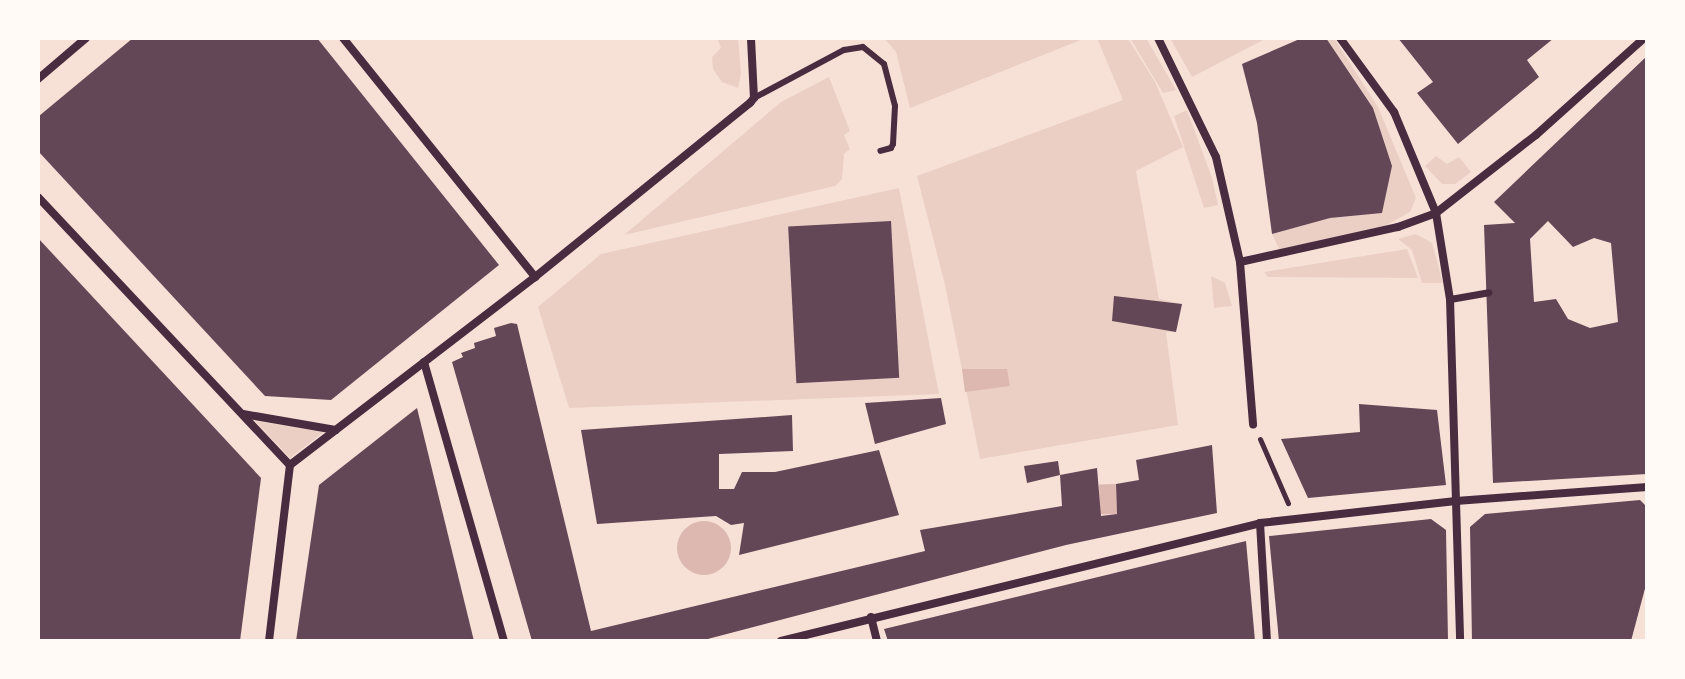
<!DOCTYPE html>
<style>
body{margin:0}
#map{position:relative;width:1685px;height:679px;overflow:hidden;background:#f7e1d7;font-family:Helvetica,sans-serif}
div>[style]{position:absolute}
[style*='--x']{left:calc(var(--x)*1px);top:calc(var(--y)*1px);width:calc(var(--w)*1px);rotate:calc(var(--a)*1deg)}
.green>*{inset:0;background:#ebcfc5}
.water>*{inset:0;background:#dcb8b0;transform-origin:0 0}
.round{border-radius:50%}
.building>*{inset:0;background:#644757;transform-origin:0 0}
.path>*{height:5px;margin:-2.5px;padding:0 2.5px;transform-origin:2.5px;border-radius:2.5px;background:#4a2c40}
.service>*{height:6px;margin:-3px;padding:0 3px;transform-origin:3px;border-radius:3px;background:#4a2c40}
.pedestrian>*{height:7px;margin:-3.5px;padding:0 3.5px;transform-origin:3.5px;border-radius:3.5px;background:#4a2c40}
.minor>*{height:8px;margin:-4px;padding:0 4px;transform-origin:4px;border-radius:4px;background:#4a2c40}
span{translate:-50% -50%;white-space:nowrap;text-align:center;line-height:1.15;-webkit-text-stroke:8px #fffaf5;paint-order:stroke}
.frame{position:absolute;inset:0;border:40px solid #fffaf5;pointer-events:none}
</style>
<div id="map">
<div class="green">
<div style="clip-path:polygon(717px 38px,738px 38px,741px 73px,738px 88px,722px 82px,713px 69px,712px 57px,721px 48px)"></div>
<div style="clip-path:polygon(884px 38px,1086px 38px,910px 108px,896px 52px)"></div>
<div style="clip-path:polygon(1097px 38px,1127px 38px,1130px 42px,1155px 82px,1183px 147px,1136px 171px,1159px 299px,1182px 304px,1176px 332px,1166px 332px,1178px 425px,980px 459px,945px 285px,917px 176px,1123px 100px)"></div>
<div style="clip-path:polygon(1130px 38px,1146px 38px,1176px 90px,1163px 93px)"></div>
<div style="clip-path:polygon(1170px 38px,1267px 38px,1192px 77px)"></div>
<div style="clip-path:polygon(1326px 38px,1334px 38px,1378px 107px,1416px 198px,1410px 212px,1383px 227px,1280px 251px,1272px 234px,1330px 218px,1382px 213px,1373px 108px)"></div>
<div style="clip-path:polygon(829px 77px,850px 131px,844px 135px,850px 149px,844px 154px,842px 179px,835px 186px,624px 235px,781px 102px)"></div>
<div style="clip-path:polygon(1187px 110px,1212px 178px,1218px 205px,1204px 208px,1174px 116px)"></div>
<div style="clip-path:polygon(1436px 156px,1447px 164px,1459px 157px,1471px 172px,1455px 184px,1442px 184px,1425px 166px)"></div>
<div style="clip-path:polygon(899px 188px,939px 394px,569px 408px,538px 307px,601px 254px)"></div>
<div style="clip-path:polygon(1416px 234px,1432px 243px,1443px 283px,1422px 283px,1412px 250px,1398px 239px)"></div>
<div style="clip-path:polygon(1407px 249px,1418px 278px,1268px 277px,1264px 272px)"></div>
<div style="clip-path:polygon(1211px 276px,1225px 283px,1232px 306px,1214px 308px)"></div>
<div style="clip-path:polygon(255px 421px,324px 432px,290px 458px)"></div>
</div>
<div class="water">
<div style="clip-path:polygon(962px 369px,1007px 369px,1010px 386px,965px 392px)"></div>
<div style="left:1116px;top:484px;width:30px;height:17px;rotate:88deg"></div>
<div class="round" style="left:677px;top:521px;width:54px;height:54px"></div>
</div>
<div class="building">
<div style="clip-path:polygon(133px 38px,317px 38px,499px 265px,331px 400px,265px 396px,38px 151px,39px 116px)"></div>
<div style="clip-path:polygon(1302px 38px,1326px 38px,1373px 108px,1392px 166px,1382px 213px,1330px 218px,1272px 234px,1257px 123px,1242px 64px)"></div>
<div style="clip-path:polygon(1398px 38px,1554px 38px,1527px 60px,1539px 77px,1458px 144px,1417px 93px,1433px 82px)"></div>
<div style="clip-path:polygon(evenodd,1647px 56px,1647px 474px,1493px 483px,1484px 225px,1515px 223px,1494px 202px,1647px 56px,1548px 221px,1573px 247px,1594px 238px,1611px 243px,1618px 322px,1590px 328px,1568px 319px,1556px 299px,1534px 302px,1530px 239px,1548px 221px)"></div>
<div style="left:891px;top:221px;width:157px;height:103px;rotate:87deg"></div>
<div style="clip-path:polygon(38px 238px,261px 478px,240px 641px,38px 641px)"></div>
<div style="clip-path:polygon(1114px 296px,1182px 304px,1176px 332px,1112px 321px)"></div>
<div style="clip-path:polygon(511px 323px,517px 324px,591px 631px,925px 551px,920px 530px,1062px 506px,1060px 475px,1097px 468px,1101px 516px,1117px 514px,1116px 484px,1139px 480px,1136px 460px,1212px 445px,1217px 513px,1066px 545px,700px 641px,532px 641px,452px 362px,463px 357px,461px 353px,475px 348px,474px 343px,496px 336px,494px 328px)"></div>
<div style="clip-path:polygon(941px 398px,946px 424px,875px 444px,865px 403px)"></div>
<div style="clip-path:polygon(1359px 404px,1437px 410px,1446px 485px,1308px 498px,1281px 439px,1360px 432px)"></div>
<div style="clip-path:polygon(417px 408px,474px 641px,296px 641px,319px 485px)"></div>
<div style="clip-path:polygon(792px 415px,793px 451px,719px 454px,719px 489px,734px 489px,742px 472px,775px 472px,879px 450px,899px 515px,739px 555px,744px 523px,731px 525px,716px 516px,597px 524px,581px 430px)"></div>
<div style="clip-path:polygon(1058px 461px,1060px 475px,1027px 483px,1024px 466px)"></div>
<div style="clip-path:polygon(1640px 500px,1647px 507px,1647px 581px,1631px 641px,1472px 641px,1470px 527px,1485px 514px)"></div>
<div style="clip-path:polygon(1431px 519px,1446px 530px,1448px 641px,1279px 641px,1269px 536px)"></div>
<div style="clip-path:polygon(1246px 541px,1255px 641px,888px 641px,884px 629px)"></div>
</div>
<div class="path">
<div style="--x:1260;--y:439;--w:70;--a:66.4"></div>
</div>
<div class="service">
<div style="--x:754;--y:98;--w:102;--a:-28.1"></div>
<div style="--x:844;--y:50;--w:19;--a:-9"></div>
<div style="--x:863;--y:47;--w:27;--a:39"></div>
<div style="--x:884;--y:64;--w:43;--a:75.3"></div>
<div style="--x:895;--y:106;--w:38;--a:93"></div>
<div style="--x:893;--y:144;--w:4;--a:117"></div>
<div style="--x:891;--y:148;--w:11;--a:165"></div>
</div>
<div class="pedestrian">
<div style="--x:1450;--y:299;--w:39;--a:-10"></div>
</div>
<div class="minor">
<div style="--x:343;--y:38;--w:307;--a:51.2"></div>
<div style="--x:1158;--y:38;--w:132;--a:64"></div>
<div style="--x:1216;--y:157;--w:108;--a:77.1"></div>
<div style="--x:1240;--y:262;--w:163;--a:85.4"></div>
<div style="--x:1340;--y:38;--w:92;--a:53.9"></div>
<div style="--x:1394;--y:112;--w:109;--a:67.4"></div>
<div style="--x:1436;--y:213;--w:87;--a:80.8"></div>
<div style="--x:1450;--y:299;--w:342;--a:88.3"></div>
<div style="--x:38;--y:79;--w:63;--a:-40.5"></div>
<div style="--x:38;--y:197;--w:368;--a:46.8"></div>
<div style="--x:1240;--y:262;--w:162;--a:-12.5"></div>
<div style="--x:1398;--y:227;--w:40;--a:-20.2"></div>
<div style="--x:1436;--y:213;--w:127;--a:-38"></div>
<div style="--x:1536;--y:135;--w:145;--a:-41.9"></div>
<div style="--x:424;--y:362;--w:290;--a:74"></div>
<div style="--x:243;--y:414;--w:94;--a:9.8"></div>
<div style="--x:290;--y:465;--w:309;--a:-37.5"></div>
<div style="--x:535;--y:277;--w:277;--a:-39"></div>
<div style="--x:750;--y:103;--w:6;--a:-51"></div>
<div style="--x:754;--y:98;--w:60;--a:-92.9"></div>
<div style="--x:1260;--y:523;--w:118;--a:86.6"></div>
<div style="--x:871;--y:617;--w:25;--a:76"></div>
<div style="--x:269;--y:641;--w:177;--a:-83.2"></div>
<div style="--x:781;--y:641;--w:493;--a:-13.8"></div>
<div style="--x:1260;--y:523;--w:197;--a:-6.4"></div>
<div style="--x:1456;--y:501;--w:192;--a:-4.2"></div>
</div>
<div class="frame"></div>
</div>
